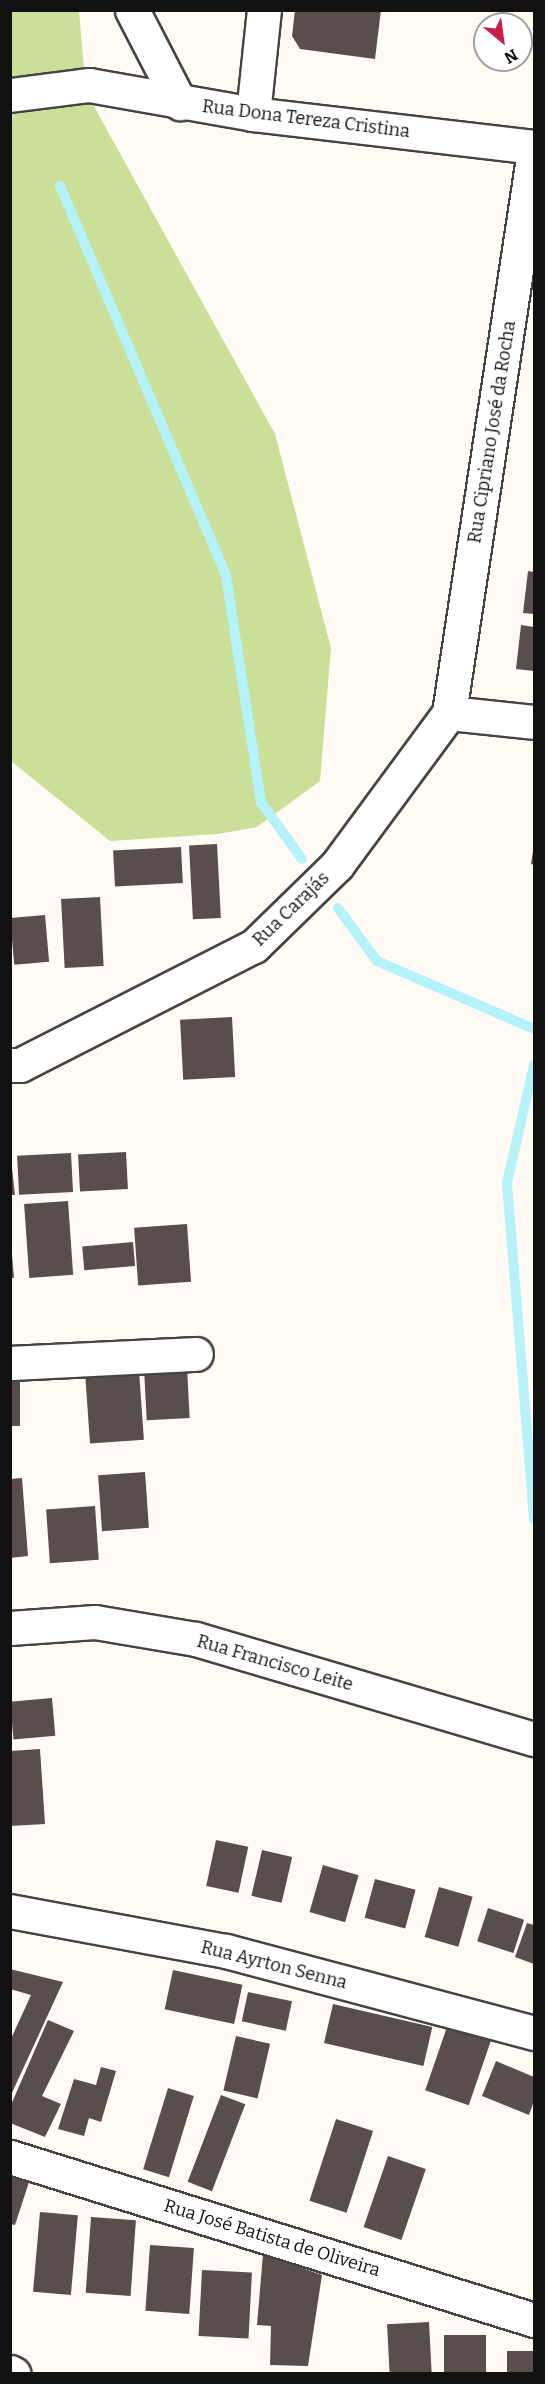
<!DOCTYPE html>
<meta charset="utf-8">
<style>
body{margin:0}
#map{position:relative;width:545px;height:2384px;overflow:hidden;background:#fffaf4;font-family:Bitter,serif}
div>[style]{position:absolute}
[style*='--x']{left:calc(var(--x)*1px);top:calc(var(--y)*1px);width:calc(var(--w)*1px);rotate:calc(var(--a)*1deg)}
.forest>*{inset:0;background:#cadf98}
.stream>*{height:10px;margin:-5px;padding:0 5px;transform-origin:5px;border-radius:5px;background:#b5f2fa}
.building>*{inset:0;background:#5a4e4c;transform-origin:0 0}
.roads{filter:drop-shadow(2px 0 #444) drop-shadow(-2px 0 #444) drop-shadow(0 2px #444) drop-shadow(0 -2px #444)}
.minor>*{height:33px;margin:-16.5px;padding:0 16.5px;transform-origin:16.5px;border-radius:16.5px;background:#fff}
span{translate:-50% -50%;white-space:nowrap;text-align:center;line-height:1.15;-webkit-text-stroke:6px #fff;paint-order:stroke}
.street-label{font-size:18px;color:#111}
.frame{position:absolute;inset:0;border:12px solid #111;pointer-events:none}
.north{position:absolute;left:473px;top:12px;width:60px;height:60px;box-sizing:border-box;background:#fff;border:2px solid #a0a0a0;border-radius:50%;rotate:151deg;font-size:16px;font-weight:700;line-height:24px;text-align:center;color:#111}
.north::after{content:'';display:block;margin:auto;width:21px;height:27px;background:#cc1d52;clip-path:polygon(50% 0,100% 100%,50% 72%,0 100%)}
</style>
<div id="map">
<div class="forest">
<div style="clip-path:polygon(10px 11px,79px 11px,86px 92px,275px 434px,331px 648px,320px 781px,257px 827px,218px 834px,110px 841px,11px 761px)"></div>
</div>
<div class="stream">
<div style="--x:60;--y:186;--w:424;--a:66.9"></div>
<div style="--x:226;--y:576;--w:229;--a:81.2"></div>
<div style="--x:261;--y:802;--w:70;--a:54.3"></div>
<div style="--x:338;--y:908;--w:66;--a:53.7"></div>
<div style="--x:377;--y:961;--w:171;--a:23.4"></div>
<div style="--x:534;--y:1065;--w:121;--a:102.9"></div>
<div style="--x:507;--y:1183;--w:337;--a:85.4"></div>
</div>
<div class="building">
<div style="clip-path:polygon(295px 10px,381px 10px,375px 59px,300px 49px,292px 36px)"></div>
<div style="clip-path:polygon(528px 571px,534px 572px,534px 614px,523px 613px)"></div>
<div style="clip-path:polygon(521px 625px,534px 627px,534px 671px,516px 669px)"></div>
<div style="left:217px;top:844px;width:74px;height:28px;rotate:87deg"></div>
<div style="left:181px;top:847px;width:36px;height:68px;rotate:87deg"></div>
<div style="clip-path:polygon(533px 851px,534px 851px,534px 865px,531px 864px)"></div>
<div style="left:100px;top:897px;width:69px;height:39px;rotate:87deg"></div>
<div style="left:45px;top:915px;width:47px;height:35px;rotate:85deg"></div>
<div style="left:232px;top:1017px;width:60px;height:52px;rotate:87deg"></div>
<div style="clip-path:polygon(10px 1150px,15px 1195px,10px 1195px)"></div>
<div style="left:126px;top:1152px;width:37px;height:48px;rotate:87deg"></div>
<div style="left:71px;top:1153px;width:39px;height:54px;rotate:87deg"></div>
<div style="left:68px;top:1201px;width:74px;height:44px;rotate:86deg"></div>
<div style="left:187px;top:1224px;width:58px;height:53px;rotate:86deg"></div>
<div style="left:133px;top:1242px;width:24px;height:51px;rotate:85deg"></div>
<div style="clip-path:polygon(10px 1255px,12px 1255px,14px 1278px,10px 1278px)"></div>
<div style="left:187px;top:1367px;width:51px;height:43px;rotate:87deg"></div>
<div style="left:139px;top:1370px;width:70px;height:54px;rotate:86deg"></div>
<div style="left:20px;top:1375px;width:51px;height:10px;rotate:90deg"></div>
<div style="left:145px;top:1472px;width:56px;height:47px;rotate:86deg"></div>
<div style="clip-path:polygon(22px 1478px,28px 1556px,10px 1558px,10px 1479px)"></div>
<div style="left:95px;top:1506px;width:54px;height:49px;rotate:86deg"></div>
<div style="left:52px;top:1698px;width:38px;height:42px;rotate:85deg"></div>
<div style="clip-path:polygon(40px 1749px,45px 1824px,10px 1826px,10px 1751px)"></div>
<div style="left:216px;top:1840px;width:33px;height:47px;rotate:12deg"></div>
<div style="left:262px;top:1850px;width:31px;height:47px;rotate:13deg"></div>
<div style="left:323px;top:1865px;width:37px;height:49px;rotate:16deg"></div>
<div style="left:375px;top:1879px;width:42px;height:40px;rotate:15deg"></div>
<div style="left:439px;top:1887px;width:35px;height:52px;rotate:16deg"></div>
<div style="left:488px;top:1908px;width:38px;height:35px;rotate:18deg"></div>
<div style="clip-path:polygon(527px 1923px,534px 1925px,534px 1964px,515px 1957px)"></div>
<div style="clip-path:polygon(10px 1969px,63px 1982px,11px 2095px,10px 2041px,31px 1995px,10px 1989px)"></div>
<div style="left:173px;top:1970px;width:71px;height:40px;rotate:12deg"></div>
<div style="left:248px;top:1992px;width:45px;height:30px;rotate:12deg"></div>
<div style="left:333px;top:2004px;width:102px;height:40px;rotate:13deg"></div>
<div style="clip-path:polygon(48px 2020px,74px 2031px,42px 2096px,61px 2104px,45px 2137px,10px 2123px,10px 2107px)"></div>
<div style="left:448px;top:2024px;width:46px;height:70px;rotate:19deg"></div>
<div style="left:236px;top:2036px;width:35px;height:56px;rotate:13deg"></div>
<div style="clip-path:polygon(496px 2061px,534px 2077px,534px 2101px,529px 2115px,482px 2096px)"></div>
<div style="clip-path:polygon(101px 2067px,116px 2071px,101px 2122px,89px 2118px,84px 2136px,58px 2129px,74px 2079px,96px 2085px)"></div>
<div style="left:168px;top:2088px;width:27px;height:85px;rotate:17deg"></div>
<div style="left:221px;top:2095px;width:26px;height:93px;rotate:21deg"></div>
<div style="left:336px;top:2119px;width:39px;height:86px;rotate:18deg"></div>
<div style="left:388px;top:2156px;width:40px;height:75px;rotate:19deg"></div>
<div style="clip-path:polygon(10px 2177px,29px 2182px,15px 2225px,10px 2224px)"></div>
<div style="left:40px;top:2212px;width:38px;height:80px;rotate:5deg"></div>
<div style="left:91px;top:2217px;width:45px;height:76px;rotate:4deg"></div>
<div style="left:150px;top:2245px;width:44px;height:66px;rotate:4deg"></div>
<div style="clip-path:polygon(263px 2254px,322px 2275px,308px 2366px,270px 2365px,271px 2326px,257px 2325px)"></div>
<div style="left:202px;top:2270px;width:50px;height:66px;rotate:3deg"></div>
<div style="left:429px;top:2322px;width:52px;height:42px;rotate:87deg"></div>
<div style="left:444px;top:2335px;width:42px;height:39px"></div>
<div style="left:507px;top:2351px;width:27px;height:23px"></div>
</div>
<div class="roads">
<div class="minor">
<div style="--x:132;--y:10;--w:105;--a:62.7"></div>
<div style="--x:10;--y:95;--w:80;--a:-7.2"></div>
<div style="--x:89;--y:85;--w:167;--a:10"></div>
<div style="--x:253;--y:114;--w:283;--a:6.7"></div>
<div style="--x:253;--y:114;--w:105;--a:-84"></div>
<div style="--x:449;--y:713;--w:85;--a:6"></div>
<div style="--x:10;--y:1065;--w:10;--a:0"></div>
<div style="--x:20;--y:1065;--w:263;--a:-27"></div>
<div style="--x:254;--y:946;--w:116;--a:-44.3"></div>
<div style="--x:337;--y:865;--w:189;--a:-53.6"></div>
<div style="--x:449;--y:713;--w:568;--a:-81.4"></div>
<div style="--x:10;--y:1363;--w:186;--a:-2.8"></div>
<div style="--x:10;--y:1628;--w:85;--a:-4"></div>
<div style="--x:95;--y:1622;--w:102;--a:9.6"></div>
<div style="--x:196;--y:1639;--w:352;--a:16.5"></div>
<div style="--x:10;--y:1911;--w:220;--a:10.5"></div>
<div style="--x:226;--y:1951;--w:319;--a:14.9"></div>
<div style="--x:10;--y:2157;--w:549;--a:17.28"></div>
<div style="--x:10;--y:2372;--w:4;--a:27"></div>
</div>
</div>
<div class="street-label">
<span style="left:306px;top:119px;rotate:7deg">Rua Dona Tereza Cristina</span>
<span style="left:492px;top:432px;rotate:-81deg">Rua Cipriano José da Rocha</span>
<span style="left:291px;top:909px;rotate:-44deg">Rua Carajás</span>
<span style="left:275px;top:1663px;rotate:16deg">Rua Francisco Leite</span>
<span style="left:274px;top:1965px;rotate:14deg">Rua Ayrton Senna</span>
<span style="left:272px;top:2238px;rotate:17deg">Rua José Batista de Oliveira</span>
</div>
<div class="frame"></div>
<div class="north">N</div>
</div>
